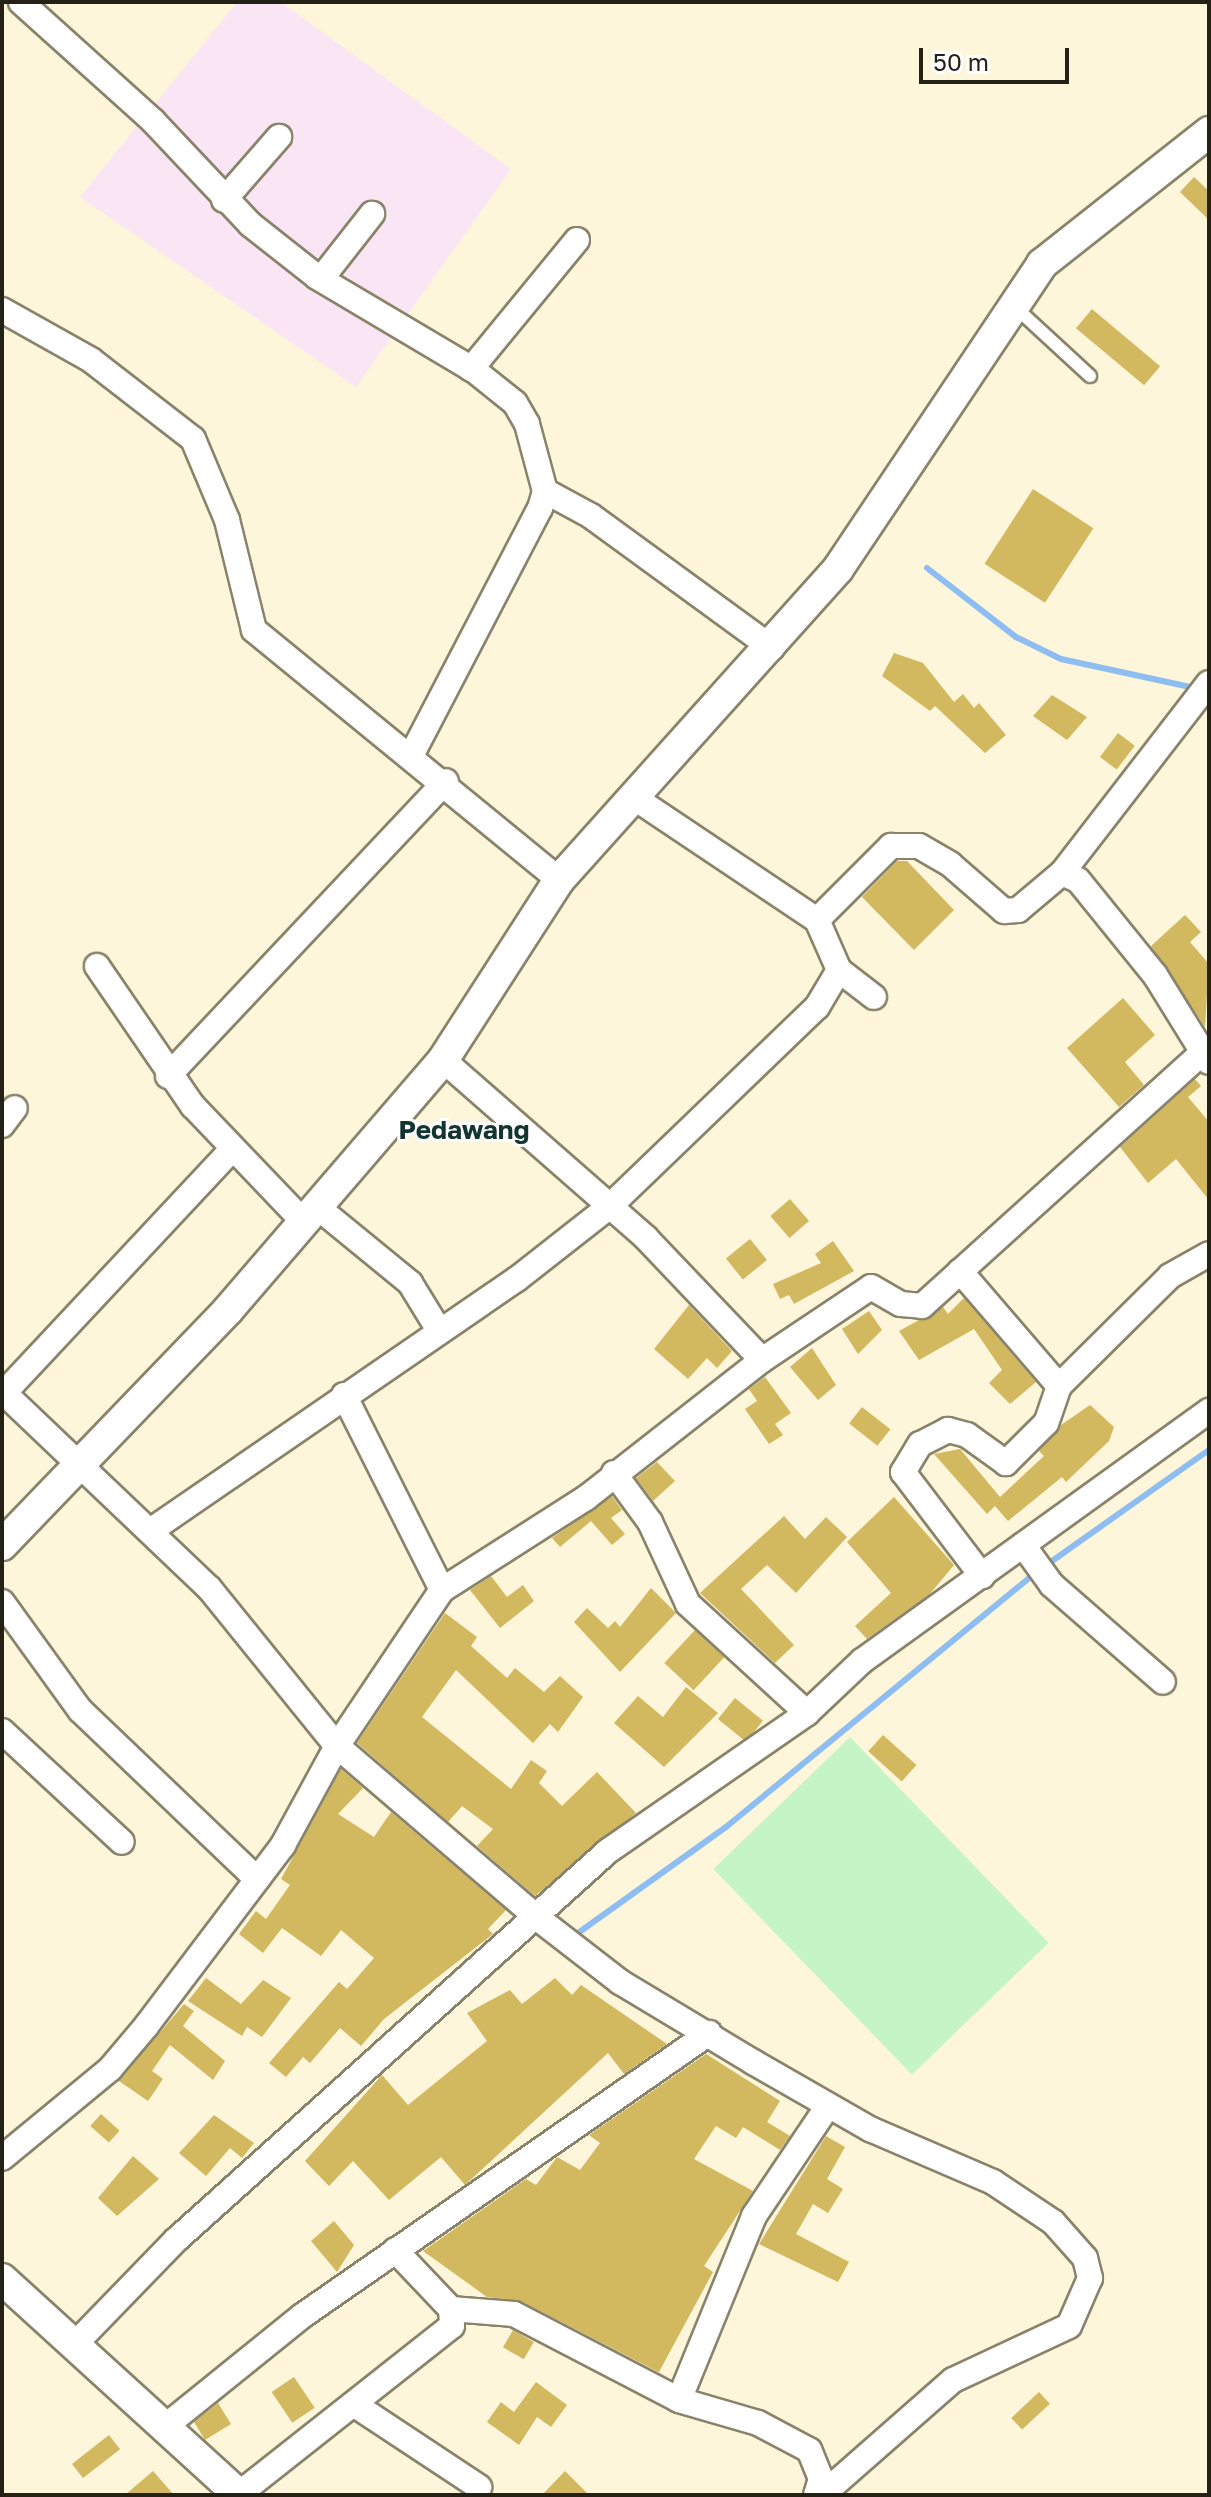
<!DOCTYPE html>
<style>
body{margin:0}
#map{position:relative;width:1211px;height:2497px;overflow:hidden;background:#fef6db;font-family:"Golos Text",sans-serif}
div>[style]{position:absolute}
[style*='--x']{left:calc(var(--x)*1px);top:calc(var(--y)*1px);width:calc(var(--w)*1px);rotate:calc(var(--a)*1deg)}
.industrial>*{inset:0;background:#fae5f4}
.green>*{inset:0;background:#c5f4c7;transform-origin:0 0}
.stream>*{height:6px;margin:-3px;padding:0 3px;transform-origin:3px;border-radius:3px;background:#8dbdf1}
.building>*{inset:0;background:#d2b85e;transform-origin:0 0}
.roads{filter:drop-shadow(2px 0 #8a836b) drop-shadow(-2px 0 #8a836b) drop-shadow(0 2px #8a836b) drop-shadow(0 -2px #8a836b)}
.service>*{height:12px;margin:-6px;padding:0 6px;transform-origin:6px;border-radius:6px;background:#fff}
.minor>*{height:24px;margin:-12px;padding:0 12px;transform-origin:12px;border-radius:12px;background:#fff}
.tertiary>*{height:30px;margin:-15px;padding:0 15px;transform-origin:15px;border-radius:15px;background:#fff}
span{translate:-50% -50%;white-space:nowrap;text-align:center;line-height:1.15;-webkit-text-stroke:6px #fff;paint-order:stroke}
.quarter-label{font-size:26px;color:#133530;font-weight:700}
.frame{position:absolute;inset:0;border:4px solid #242117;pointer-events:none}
.scale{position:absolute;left:919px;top:48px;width:150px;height:36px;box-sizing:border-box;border:4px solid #242117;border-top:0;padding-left:10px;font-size:24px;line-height:28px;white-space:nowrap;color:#242117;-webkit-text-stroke:6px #fff;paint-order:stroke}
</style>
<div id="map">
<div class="industrial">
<div style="clip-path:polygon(237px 2px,281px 2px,511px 169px,356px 387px,80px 197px)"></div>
</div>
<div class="green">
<div style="left:850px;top:1737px;width:286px;height:190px;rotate:46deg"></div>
</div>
<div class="stream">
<div style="--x:927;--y:568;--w:113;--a:37.8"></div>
<div style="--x:1016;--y:637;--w:50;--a:26.1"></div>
<div style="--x:1061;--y:659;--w:137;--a:12.2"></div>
<div style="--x:1045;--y:1566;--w:201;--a:-35.3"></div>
<div style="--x:578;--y:1933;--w:182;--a:-35.6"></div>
<div style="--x:726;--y:1827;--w:401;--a:-39.4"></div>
</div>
<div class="building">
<div style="clip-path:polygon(1194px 177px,1209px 191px,1209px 220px,1180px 192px)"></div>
<div style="left:1092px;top:309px;width:89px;height:25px;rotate:40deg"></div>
<div style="left:1033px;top:489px;width:72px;height:89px;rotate:33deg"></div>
<div style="clip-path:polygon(894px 653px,923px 663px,954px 702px,963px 694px,974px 708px,979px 703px,1006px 735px,985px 753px,935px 706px,930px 711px,882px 676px)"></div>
<div style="clip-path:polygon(1052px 695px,1087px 717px,1067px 740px,1033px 716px)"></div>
<div style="left:1118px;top:733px;width:21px;height:30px;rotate:37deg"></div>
<div style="clip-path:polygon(897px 861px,907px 861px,954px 910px,914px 950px,862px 897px)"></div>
<div style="clip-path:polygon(1185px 915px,1201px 932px,1190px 942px,1209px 964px,1205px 1027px,1151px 946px)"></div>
<div style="clip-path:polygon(1123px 998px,1155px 1035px,1125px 1062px,1144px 1085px,1119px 1107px,1067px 1048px)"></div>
<div style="clip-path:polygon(1195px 1079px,1201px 1086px,1188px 1097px,1209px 1122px,1209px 1200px,1176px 1159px,1148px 1183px,1120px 1147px)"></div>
<div style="left:790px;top:1199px;width:29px;height:26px;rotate:49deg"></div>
<div style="left:750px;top:1239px;width:27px;height:31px;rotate:51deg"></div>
<div style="clip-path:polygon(833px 1241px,854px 1271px,794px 1304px,789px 1295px,780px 1299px,773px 1284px,821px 1263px,815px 1254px)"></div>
<div style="clip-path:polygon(964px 1298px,1036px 1382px,1010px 1404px,989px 1383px,1002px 1370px,974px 1329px,919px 1360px,899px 1331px,943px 1307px,948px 1314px)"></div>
<div style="clip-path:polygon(689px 1305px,732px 1351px,717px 1368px,707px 1358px,688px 1379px,654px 1349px)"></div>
<div style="clip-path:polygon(869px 1311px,882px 1330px,858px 1354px,842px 1329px)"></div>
<div style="clip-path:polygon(812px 1348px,836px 1385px,818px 1400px,790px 1367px)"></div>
<div style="clip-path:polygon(765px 1377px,791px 1413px,775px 1424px,783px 1435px,769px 1444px,745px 1409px,757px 1401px,749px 1389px)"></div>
<div style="clip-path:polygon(1090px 1405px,1114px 1427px,1109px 1441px,1066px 1482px,1062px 1477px,1008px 1521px,995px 1506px,987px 1514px,934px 1454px,960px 1449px,1000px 1497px,1044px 1456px,1039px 1451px,1061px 1425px)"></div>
<div style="left:862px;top:1407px;width:36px;height:21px;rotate:38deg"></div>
<div style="clip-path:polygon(657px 1462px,675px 1481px,653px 1501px,636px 1478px)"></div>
<div style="clip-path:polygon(612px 1496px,622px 1510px,611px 1518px,625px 1534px,612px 1545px,591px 1521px,560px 1547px,552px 1538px)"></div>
<div style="clip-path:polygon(894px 1497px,954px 1565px,929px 1595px,867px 1639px,855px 1626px,891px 1593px,847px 1542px)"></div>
<div style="clip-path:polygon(784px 1516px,805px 1539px,826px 1517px,847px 1537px,796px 1593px,767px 1565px,741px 1589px,794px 1645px,775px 1663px,700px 1593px)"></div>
<div style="clip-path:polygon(491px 1576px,507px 1597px,523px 1585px,534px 1601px,500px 1628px,470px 1590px)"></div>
<div style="clip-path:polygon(651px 1588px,676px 1613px,620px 1672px,574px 1622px,587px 1608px,608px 1628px,615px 1621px,620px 1627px)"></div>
<div style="clip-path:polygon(445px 1613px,477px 1637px,471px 1646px,507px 1678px,515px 1668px,544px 1692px,560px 1676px,583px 1697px,558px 1732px,550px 1724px,533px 1743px,456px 1670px,422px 1717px,511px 1789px,531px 1760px,547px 1771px,539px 1783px,562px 1806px,597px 1772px,636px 1813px,535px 1896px,477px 1846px,493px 1829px,462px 1806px,448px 1822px,357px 1743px)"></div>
<div style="left:695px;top:1630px;width:40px;height:45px;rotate:43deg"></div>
<div style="clip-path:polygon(686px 1687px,718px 1713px,664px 1767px,614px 1723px,638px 1696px,663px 1717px)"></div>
<div style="left:735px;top:1698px;width:36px;height:27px;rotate:39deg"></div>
<div style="left:883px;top:1735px;width:45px;height:22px;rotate:42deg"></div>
<div style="clip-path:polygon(341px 1769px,363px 1788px,338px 1814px,374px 1837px,391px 1812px,506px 1910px,488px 1929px,493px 1934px,384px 2019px,361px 2046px,340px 2028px,310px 2063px,303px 2057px,286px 2077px,269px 2063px,339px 1982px,347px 1989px,374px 1958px,341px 1930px,321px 1956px,282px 1928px,263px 1953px,239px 1934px,256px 1911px,266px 1919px,290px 1885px,281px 1879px)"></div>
<div style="clip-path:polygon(206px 1978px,241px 2004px,263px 1980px,291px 1998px,262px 2037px,247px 2027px,242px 2036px,188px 2001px)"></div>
<div style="clip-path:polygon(555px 1978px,572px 1995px,581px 1985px,667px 2044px,624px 2074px,608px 2053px,465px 2185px,441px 2157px,389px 2200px,353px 2161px,329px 2186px,305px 2161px,382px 2075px,408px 2105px,487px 2041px,467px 2013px,510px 1990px,522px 2004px)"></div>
<div style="clip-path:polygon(184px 2004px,194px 2011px,183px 2026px,225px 2061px,213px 2080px,170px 2045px,152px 2071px,163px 2079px,148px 2101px,119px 2081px)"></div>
<div style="clip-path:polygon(706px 2054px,780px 2101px,767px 2122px,790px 2136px,780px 2150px,743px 2127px,736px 2138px,716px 2126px,694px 2159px,753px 2191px,704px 2266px,713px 2272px,659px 2372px,666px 2376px,521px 2301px,487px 2297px,423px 2251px,526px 2179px,536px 2185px,557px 2157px,580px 2170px,600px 2143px,589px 2135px)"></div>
<div style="left:101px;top:2114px;width:25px;height:16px;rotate:42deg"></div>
<div style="clip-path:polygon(214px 2115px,254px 2143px,242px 2158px,230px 2148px,206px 2176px,179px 2153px)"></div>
<div style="clip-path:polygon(826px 2136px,845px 2147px,827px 2179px,843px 2189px,828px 2213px,813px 2204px,796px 2234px,849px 2262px,838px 2282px,759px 2244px)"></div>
<div style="clip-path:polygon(133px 2156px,159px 2179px,117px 2216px,98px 2198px)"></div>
<div style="clip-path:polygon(334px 2221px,354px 2245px,337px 2272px,311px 2241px)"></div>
<div style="left:513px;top:2330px;width:24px;height:20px;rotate:30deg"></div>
<div style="left:294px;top:2377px;width:37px;height:27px;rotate:56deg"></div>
<div style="clip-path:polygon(536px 2382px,567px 2405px,551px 2427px,537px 2417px,519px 2445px,487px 2422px,501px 2402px,514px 2412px)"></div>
<div style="left:1039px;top:2392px;width:16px;height:38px;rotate:47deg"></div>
<div style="clip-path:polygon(218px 2403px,231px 2424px,205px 2440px,194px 2422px)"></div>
<div style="left:109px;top:2435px;width:18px;height:47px;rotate:52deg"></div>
<div style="clip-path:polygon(153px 2471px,174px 2495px,125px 2495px)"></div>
<div style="clip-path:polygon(565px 2471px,589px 2495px,542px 2495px)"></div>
</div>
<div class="roads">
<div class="service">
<div style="--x:1015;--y:307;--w:102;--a:42.6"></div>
</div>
<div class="minor">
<div style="--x:21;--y:2;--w:178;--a:42"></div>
<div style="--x:153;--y:121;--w:141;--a:46.7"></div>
<div style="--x:250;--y:224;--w:85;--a:38.3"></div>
<div style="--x:317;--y:277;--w:184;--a:30.7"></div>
<div style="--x:475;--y:371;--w:51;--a:38.7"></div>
<div style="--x:515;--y:403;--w:24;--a:60"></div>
<div style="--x:527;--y:424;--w:69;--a:75"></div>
<div style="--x:545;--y:491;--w:18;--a:106"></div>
<div style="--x:540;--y:508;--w:277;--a:117.5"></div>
<div style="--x:224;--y:200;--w:84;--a:-48.9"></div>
<div style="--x:321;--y:279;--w:83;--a:-51.9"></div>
<div style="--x:2;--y:310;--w:102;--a:29.3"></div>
<div style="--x:91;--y:360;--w:129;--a:37.8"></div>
<div style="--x:193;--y:439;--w:88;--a:67.2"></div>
<div style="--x:227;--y:520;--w:113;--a:76.2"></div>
<div style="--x:254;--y:630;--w:394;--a:39.3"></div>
<div style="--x:471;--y:369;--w:167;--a:-50.6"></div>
<div style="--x:545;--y:491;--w:52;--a:28.5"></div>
<div style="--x:591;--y:516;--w:224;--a:36.1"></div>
<div style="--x:1062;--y:873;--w:240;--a:-52.3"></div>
<div style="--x:817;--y:920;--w:105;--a:-45"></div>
<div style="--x:891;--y:846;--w:28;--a:0"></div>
<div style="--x:919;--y:846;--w:36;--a:30"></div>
<div style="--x:950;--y:864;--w:72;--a:41"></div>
<div style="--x:1004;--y:911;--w:14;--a:-4"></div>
<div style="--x:1018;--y:910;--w:57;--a:-40.1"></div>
<div style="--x:1062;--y:873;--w:17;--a:24"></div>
<div style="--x:1078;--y:880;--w:122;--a:51"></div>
<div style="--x:1155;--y:975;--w:102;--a:58.2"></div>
<div style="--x:97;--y:966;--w:170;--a:55.6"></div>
<div style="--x:193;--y:1106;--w:159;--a:46.3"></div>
<div style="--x:839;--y:970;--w:44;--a:37.6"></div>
<div style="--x:443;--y:1060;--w:270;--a:41.2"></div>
<div style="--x:646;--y:1238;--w:168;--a:46.4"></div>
<div style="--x:168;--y:1076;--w:405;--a:-46.7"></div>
<div style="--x:2;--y:1125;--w:21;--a:-53"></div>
<div style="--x:316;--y:1206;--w:122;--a:39.3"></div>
<div style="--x:410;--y:1283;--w:57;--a:58.5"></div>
<div style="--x:960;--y:1271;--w:152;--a:49.3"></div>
<div style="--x:1059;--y:1386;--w:39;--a:109"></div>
<div style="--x:1046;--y:1423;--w:57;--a:135"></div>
<div style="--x:1006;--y:1463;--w:48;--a:-144.3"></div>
<div style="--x:967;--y:1435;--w:20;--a:-165"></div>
<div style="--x:948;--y:1430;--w:31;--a:153"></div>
<div style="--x:920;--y:1444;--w:33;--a:121"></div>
<div style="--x:903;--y:1472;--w:131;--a:52.8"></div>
<div style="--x:1059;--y:1386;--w:156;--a:-44.7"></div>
<div style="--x:1170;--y:1276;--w:45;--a:-29.4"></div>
<div style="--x:2;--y:1391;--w:286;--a:43.6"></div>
<div style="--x:209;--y:1588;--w:203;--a:51"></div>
<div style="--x:337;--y:1746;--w:261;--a:40.6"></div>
<div style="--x:535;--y:1916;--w:108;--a:37.8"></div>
<div style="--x:620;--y:1982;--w:155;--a:31"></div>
<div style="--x:753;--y:2062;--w:135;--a:29.8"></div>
<div style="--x:870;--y:2129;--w:134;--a:23.3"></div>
<div style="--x:993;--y:2182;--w:72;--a:33.7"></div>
<div style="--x:1053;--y:2222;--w:48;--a:48.4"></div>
<div style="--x:1085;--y:2258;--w:21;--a:76"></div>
<div style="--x:1090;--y:2278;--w:52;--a:113.6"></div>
<div style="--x:1069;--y:2326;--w:128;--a:155"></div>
<div style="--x:953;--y:2380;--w:174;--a:138.7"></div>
<div style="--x:4;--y:1393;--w:333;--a:-46.9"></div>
<div style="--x:344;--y:1395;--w:218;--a:63.3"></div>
<div style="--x:614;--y:1473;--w:61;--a:53.7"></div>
<div style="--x:650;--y:1522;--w:90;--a:65.1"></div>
<div style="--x:688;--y:1604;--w:161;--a:42.5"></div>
<div style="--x:153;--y:1529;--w:442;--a:-34.5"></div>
<div style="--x:517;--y:1279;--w:118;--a:-38.1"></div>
<div style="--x:610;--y:1206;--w:287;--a:-43.9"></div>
<div style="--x:817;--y:1007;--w:43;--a:-59.3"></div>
<div style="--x:839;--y:970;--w:55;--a:-113.7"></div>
<div style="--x:817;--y:920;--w:223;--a:-146.2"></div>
<div style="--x:1023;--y:1545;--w:49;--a:54.1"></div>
<div style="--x:1052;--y:1585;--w:147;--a:41.1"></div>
<div style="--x:2;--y:1602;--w:133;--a:54.2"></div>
<div style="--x:80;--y:1710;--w:245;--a:43.7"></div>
<div style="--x:2;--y:1731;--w:163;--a:42.8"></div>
<div style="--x:2;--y:2158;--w:140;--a:-39.5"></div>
<div style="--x:110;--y:2069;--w:57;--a:-49.9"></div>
<div style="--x:147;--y:2025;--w:226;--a:-52.9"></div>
<div style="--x:283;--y:1845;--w:113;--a:-61.4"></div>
<div style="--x:337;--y:1746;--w:188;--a:-56.1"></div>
<div style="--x:442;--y:1590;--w:171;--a:-32.6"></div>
<div style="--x:586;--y:1498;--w:224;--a:-38.1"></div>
<div style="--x:762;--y:1360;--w:131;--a:-33.8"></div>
<div style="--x:871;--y:1287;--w:34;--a:30"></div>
<div style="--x:901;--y:1304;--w:21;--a:5"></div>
<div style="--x:922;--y:1306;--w:379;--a:-42.1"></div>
<div style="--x:451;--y:2309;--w:63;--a:4.5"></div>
<div style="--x:514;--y:2314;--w:186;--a:27.5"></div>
<div style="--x:78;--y:2341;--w:141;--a:-45.9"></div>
<div style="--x:176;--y:2240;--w:581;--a:-42"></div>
<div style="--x:608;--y:1851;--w:242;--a:-34.7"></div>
<div style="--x:807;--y:1713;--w:76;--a:-43.4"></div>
<div style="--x:862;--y:1661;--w:428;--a:-35.8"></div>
<div style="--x:355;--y:2405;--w:149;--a:33.5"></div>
<div style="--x:167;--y:2425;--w:174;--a:-38.9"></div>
<div style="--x:302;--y:2316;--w:496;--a:-34.8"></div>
<div style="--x:239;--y:2494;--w:271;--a:-38.3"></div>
<div style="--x:452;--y:2326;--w:17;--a:-93"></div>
<div style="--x:451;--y:2309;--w:81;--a:-133.5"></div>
<div style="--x:816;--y:2495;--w:17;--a:-73"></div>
<div style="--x:821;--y:2479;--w:31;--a:-112"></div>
<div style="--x:809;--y:2450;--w:58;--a:-152.1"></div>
<div style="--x:758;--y:2423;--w:82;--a:-163.8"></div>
<div style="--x:679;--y:2400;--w:199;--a:-67.8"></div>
<div style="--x:754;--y:2216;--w:133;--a:-56.1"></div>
</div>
<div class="tertiary">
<div style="--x:2;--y:1545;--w:326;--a:-46.1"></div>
<div style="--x:228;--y:1310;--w:330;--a:-49.3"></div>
<div style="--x:443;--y:1060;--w:214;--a:-57.2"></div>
<div style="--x:559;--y:880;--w:418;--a:-48.1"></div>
<div style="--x:838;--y:569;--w:367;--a:-56.2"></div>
<div style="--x:1042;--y:264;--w:213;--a:-38.3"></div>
<div style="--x:2;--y:2279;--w:321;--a:42.3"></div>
</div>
</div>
<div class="quarter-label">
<span style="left:464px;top:1130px">Pedawang</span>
</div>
<div class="frame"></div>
<div class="scale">50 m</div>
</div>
